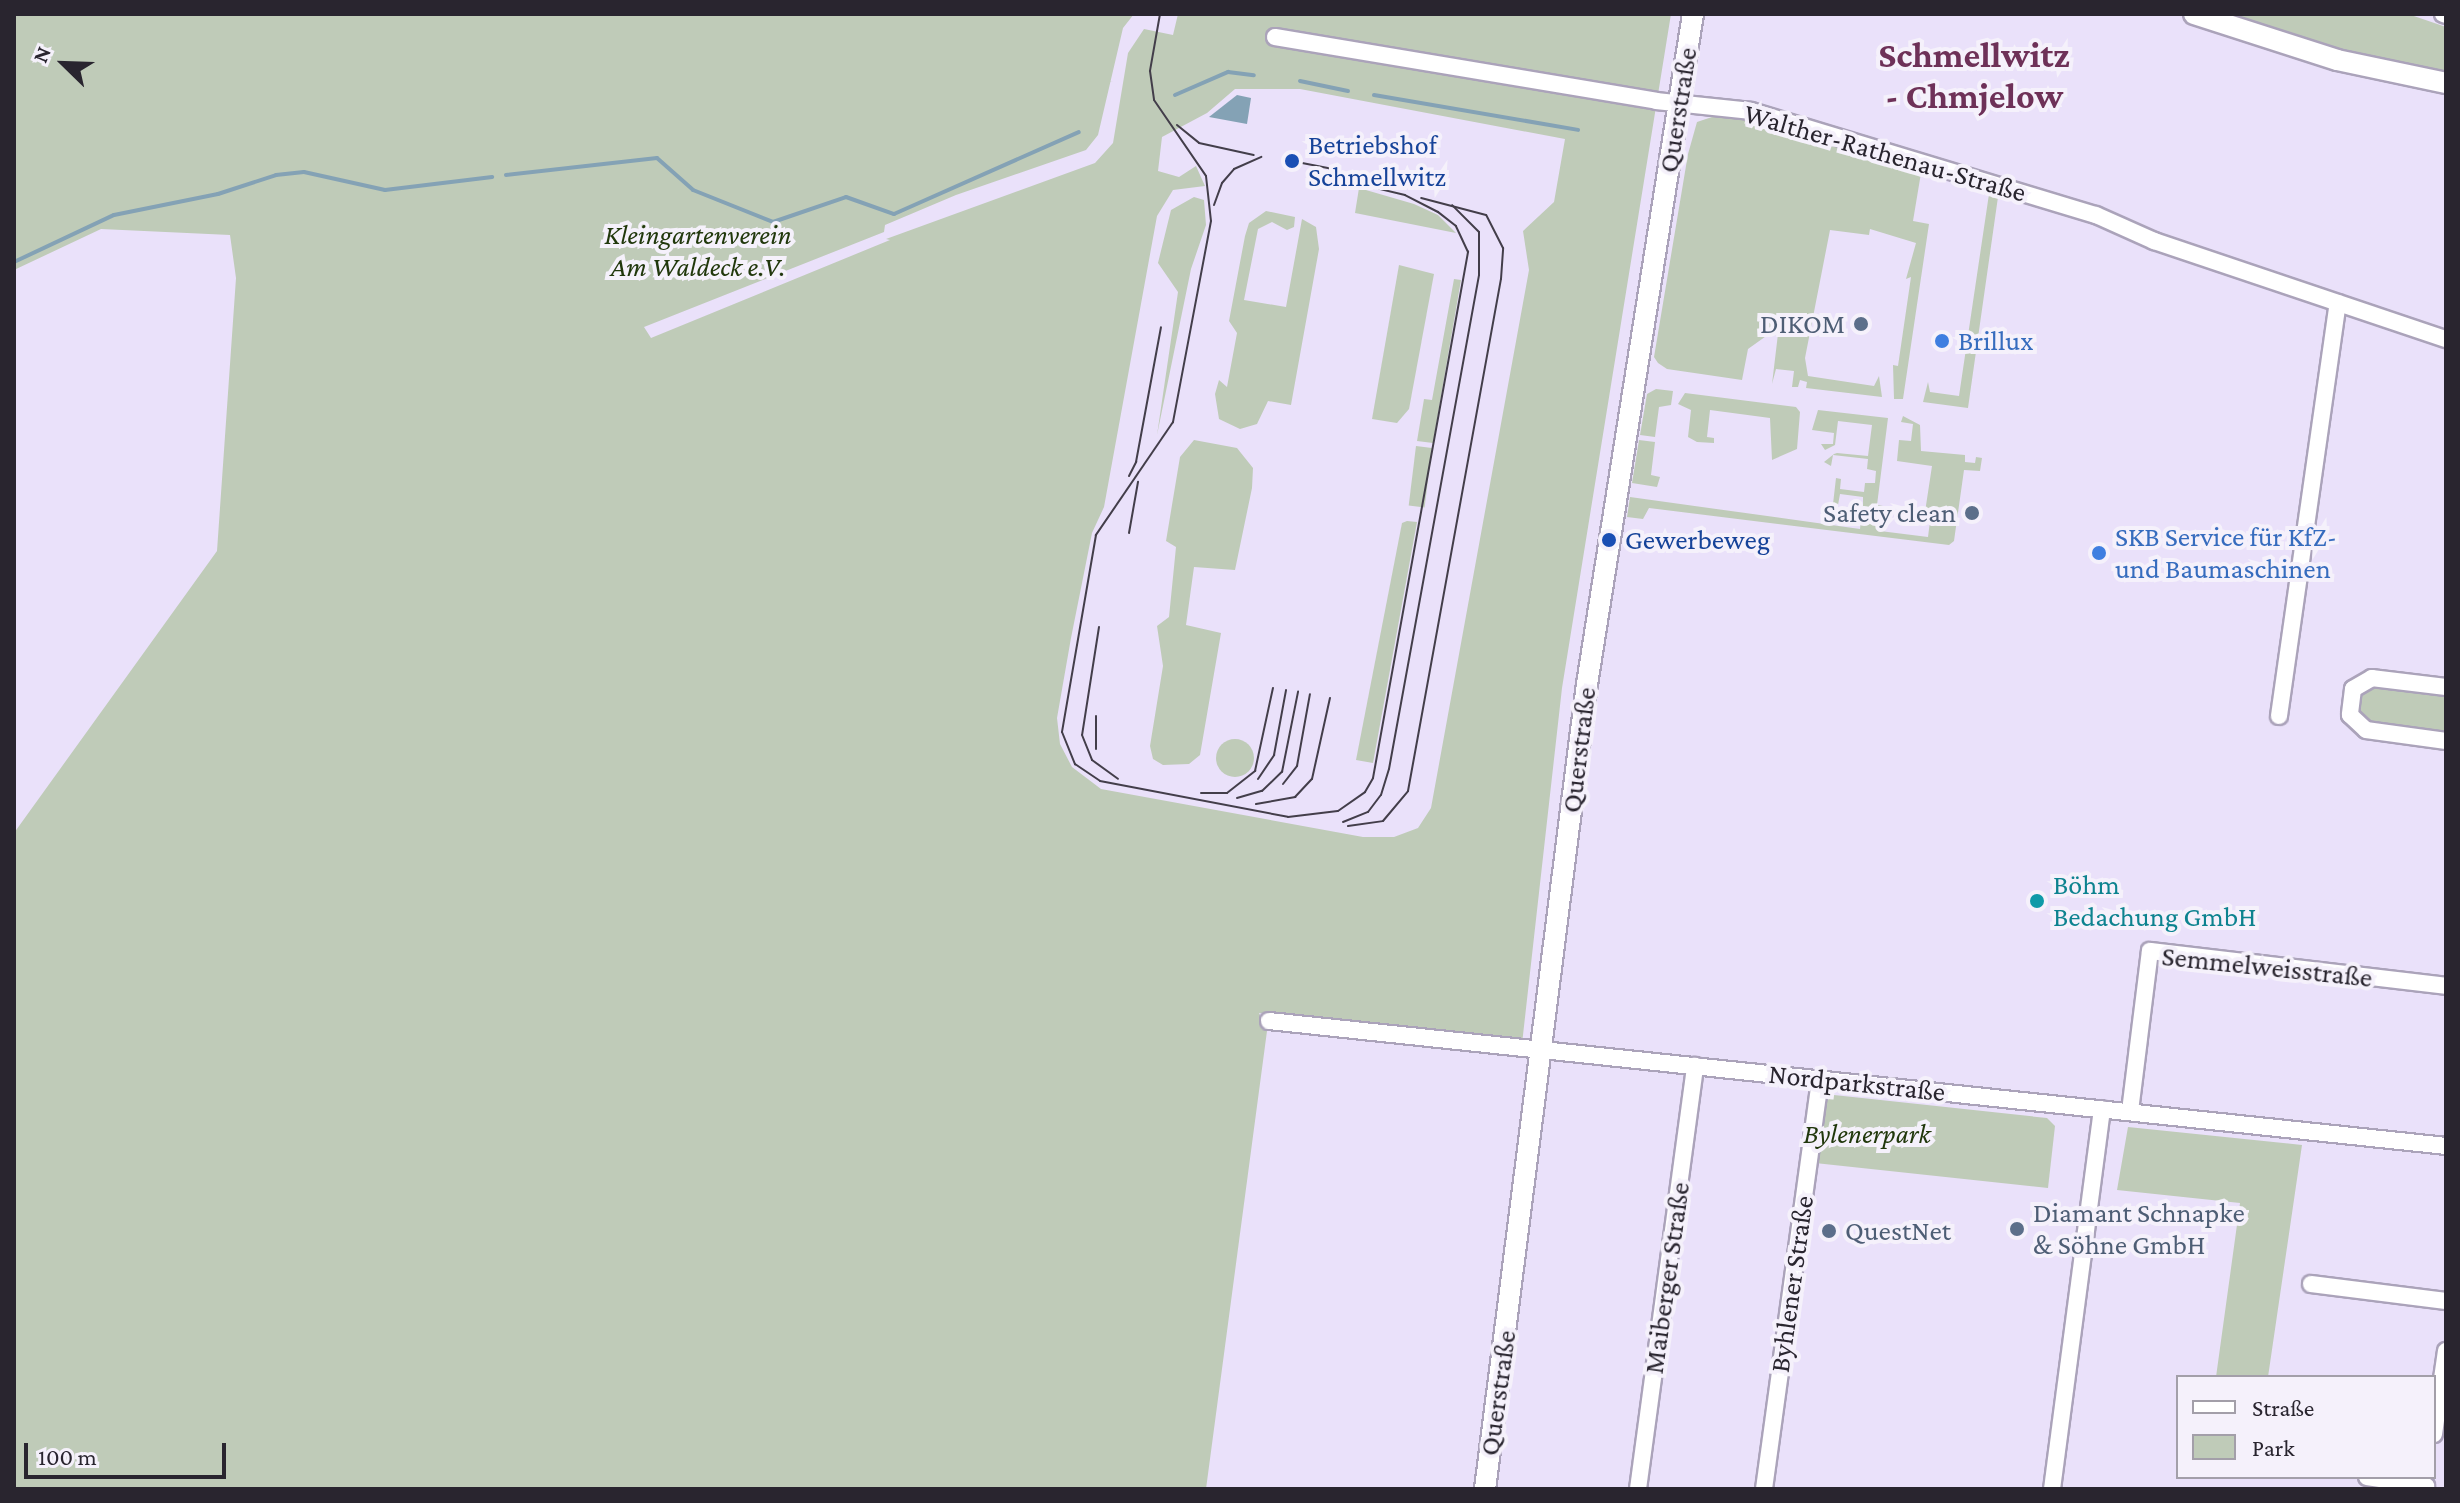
<!DOCTYPE html>
<meta charset="utf-8">
<style>
body{margin:0}
#map{position:relative;width:2460px;height:1503px;overflow:hidden;background:#eae1fa;font-family:"Crimson Pro",serif}
div>[style]{position:absolute}
[style*='--x']{left:calc(var(--x)*1px);top:calc(var(--y)*1px);width:calc(var(--w)*1px);rotate:calc(var(--a)*1deg)}
.green>*{inset:0;background:#bfcbb8;transform-origin:0 0}
.round{border-radius:50%}
.water>*{inset:0;background:#84a2b5}
.stream>*{height:4px;margin:-2px;padding:0 2px;transform-origin:2px;border-radius:2px;background:#84a2b5}
.roads{filter:drop-shadow(2px 0 #aba3ba) drop-shadow(-2px 0 #aba3ba) drop-shadow(0 2px #aba3ba) drop-shadow(0 -2px #aba3ba)}
.minor>*{height:16px;margin:-8px;padding:0 8px;transform-origin:8px;border-radius:8px;background:#fff}
.tertiary>*{height:20px;margin:-10px;padding:0 10px;transform-origin:10px;border-radius:10px;background:#fff}
.tram>*{height:2px;margin:-1px;padding:0 1px;transform-origin:1px;border-radius:1px;background:#433e4a}
.dots>*{width:22px;height:22px;translate:-50% -50%;box-sizing:border-box;border:4px solid #f5f1fb;border-radius:50%}
span{translate:-50% -50%;white-space:nowrap;text-align:center;line-height:1.15;-webkit-text-stroke:8px #f5f1fb;paint-order:stroke}
.street-label{font-size:28px;color:#29252f}
.transit-label{font-size:28px;color:#164399}
.left{translate:0 -50%;text-align:left}
.park-label{font-size:28px;color:#21380c;font-style:italic}
.service-label{font-size:28px;color:#4e5e75}
.right{translate:-100% -50%;text-align:right}
.shop-label{font-size:28px;color:#366cbe}
.culture-label{font-size:28px;color:#0d838f}
.district-label{font-size:36px;color:#6e3158;font-weight:700}
.frame{position:absolute;inset:0;border:16px solid #29252f;pointer-events:none}
.legend{position:absolute;left:2176px;top:1375px;width:260px;height:104px;box-sizing:border-box;background:#f5f1fb;border:2px solid #a39fa9;margin:0;padding:10px 14px;list-style:none;font-size:24px;color:#29252f}
.legend li{display:flex;align-items:center;gap:16px;height:40px}
.legend b{width:40px;border:2px solid #a39fa9}
.north{position:absolute;left:24px;top:24px;width:80px;height:80px;-webkit-text-stroke:6px #f5f1fb;paint-order:stroke;rotate:293deg;font-size:22px;font-weight:700;line-height:32px;text-align:center;color:#29252f}
.north::after{content:'';display:block;margin:auto;width:28px;height:36px;background:#29252f;clip-path:polygon(50% 0,100% 100%,50% 72%,0 100%)}
.scale{position:absolute;left:24px;top:1443px;width:202px;height:36px;box-sizing:border-box;border:4px solid #29252f;border-top:0;padding-left:10px;font-size:24px;line-height:28px;white-space:nowrap;color:#29252f;-webkit-text-stroke:6px #f5f1fb;paint-order:stroke}
</style>
<div id="map">
<div class="green">
<div style="clip-path:polygon(evenodd,14px 14px,1134px 14px,1123px 28px,1098px 135px,1086px 150px,956px 195px,885px 225px,884px 232px,644px 327px,651px 338px,890px 240px,886px 239px,1095px 163px,1113px 143px,1128px 53px,1144px 29px,1173px 35px,1178px 14px,1671px 14px,1562px 688px,1522px 1044px,1259px 1013px,1267px 1031px,1206px 1489px,14px 1489px,14px 833px,217px 551px,236px 278px,230px 235px,101px 229px,14px 270px,14px 14px,1235px 89px,1300px 89px,1565px 139px,1554px 202px,1523px 231px,1529px 270px,1431px 808px,1418px 828px,1394px 837px,1363px 837px,1101px 789px,1072px 767px,1060px 744px,1057px 718px,1071px 638px,1092px 533px,1104px 507px,1157px 216px,1173px 190px,1205px 186px,1196px 166px,1179px 177px,1158px 171px,1162px 137px,1207px 113px,1235px 89px)"></div>
<div style="clip-path:polygon(2215px 14px,2408px 14px,2446px 27px,2446px 76px,2337px 52px)"></div>
<div style="clip-path:polygon(1718px 115px,1762px 122px,1921px 173px,1913px 221px,1929px 224px,1903px 399px,1894px 399px,1893px 365px,1898px 366px,1911px 277px,1906px 279px,1916px 243px,1870px 229px,1869px 235px,1830px 230px,1805px 358px,1808px 376px,1874px 386px,1879px 376px,1882px 397px,1806px 388px,1807px 382px,1800px 380px,1798px 387px,1792px 387px,1794px 371px,1776px 369px,1772px 384px,1780px 317px,1769px 334px,1748px 349px,1742px 380px,1667px 369px,1658px 363px,1654px 357px,1688px 154px,1697px 122px)"></div>
<div style="clip-path:polygon(1359px 188px,1414px 204px,1438px 215px,1456px 233px,1355px 213px)"></div>
<div style="clip-path:polygon(1989px 194px,1998px 197px,1968px 408px,1923px 402px,1928px 382px,1930px 392px,1959px 396px)"></div>
<div style="clip-path:polygon(1194px 197px,1204px 200px,1206px 225px,1191px 269px,1157px 435px,1178px 292px,1158px 263px,1171px 210px)"></div>
<div style="clip-path:polygon(1266px 211px,1295px 217px,1294px 227px,1287px 230px,1272px 222px,1258px 229px,1244px 300px,1286px 307px,1302px 219px,1316px 227px,1319px 249px,1291px 405px,1268px 401px,1257px 424px,1240px 429px,1219px 419px,1215px 394px,1219px 380px,1227px 387px,1237px 333px,1229px 321px,1245px 236px,1249px 223px)"></div>
<div style="clip-path:polygon(1399px 265px,1434px 274px,1409px 409px,1397px 423px,1372px 419px)"></div>
<div style="clip-path:polygon(1454px 279px,1461px 280px,1433px 443px,1417px 441px,1424px 399px,1432px 400px)"></div>
<div style="clip-path:polygon(1656px 389px,1673px 391px,1671px 405px,1659px 407px,1655px 437px,1640px 435px,1647px 394px)"></div>
<div style="clip-path:polygon(1685px 393px,1796px 407px,1800px 412px,1797px 449px,1772px 460px,1770px 418px,1710px 410px,1707px 437px,1714px 438px,1714px 443px,1697px 442px,1688px 437px,1691px 410px,1678px 404px)"></div>
<div style="clip-path:polygon(1818px 410px,1888px 418px,1877px 505px,1883px 506px,1880px 531px,1928px 537px,1931px 513px,1925px 512px,1932px 466px,1897px 461px,1899px 440px,1911px 441px,1913px 424px,1901px 422px,1903px 416px,1920px 425px,1921px 451px,1965px 455px,1965px 462px,1975px 463px,1976px 457px,1982px 458px,1980px 471px,1964px 470px,1954px 541px,1949px 545px,1649px 508px,1643px 519px,1627px 517px,1630px 497px,1860px 529px,1861px 520px,1871px 521px,1872px 508px,1863px 507px,1863px 497px,1840px 494px,1838px 505px,1833px 504px,1836px 478px,1841px 479px,1840px 489px,1864px 492px,1865px 483px,1875px 483px,1876px 471px,1867px 469px,1868px 459px,1833px 455px,1831px 466px,1824px 462px,1834px 454px,1837px 453px,1868px 456px,1872px 425px,1838px 421px,1835px 445px,1825px 450px,1821px 444px,1833px 444px,1834px 433px,1812px 430px)"></div>
<div style="clip-path:polygon(1194px 440px,1237px 448px,1253px 468px,1252px 488px,1235px 570px,1194px 567px,1186px 625px,1221px 633px,1200px 755px,1189px 764px,1163px 765px,1153px 759px,1150px 746px,1163px 666px,1157px 626px,1169px 617px,1176px 547px,1166px 541px,1180px 457px)"></div>
<div style="clip-path:polygon(1639px 440px,1655px 442px,1651px 475px,1660px 477px,1657px 487px,1632px 483px)"></div>
<div style="left:1416px;top:446px;width:16px;height:60px;rotate:7deg"></div>
<div style="clip-path:polygon(1407px 521px,1417px 522px,1373px 763px,1356px 760px,1402px 523px)"></div>
<div style="clip-path:polygon(2376px 686px,2446px 695px,2446px 737px,2371px 727px,2358px 714px,2360px 694px)"></div>
<div class="round" style="left:1216px;top:739px;width:38px;height:38px"></div>
<div style="clip-path:polygon(1834px 1095px,2047px 1118px,2055px 1126px,2048px 1188px,1815px 1163px,1825px 1102px)"></div>
<div style="clip-path:polygon(2128px 1127px,2302px 1145px,2268px 1377px,2216px 1377px,2240px 1203px,2117px 1190px)"></div>
</div>
<div class="water">
<div style="clip-path:polygon(1237px 95px,1251px 98px,1247px 124px,1209px 117px)"></div>
</div>
<div class="stream">
<div style="--x:1300;--y:81;--w:49;--a:11.8"></div>
<div style="--x:1175;--y:95;--w:58;--a:-23.5"></div>
<div style="--x:1228;--y:72;--w:26;--a:7"></div>
<div style="--x:1374;--y:95;--w:207;--a:9.7"></div>
<div style="--x:506;--y:175;--w:152;--a:-6.4"></div>
<div style="--x:657;--y:158;--w:48;--a:41.6"></div>
<div style="--x:693;--y:190;--w:86;--a:21.8"></div>
<div style="--x:773;--y:222;--w:77;--a:-18.9"></div>
<div style="--x:846;--y:197;--w:51;--a:19.5"></div>
<div style="--x:894;--y:214;--w:202;--a:-23.9"></div>
<div style="--x:14;--y:262;--w:110;--a:-25.2"></div>
<div style="--x:114;--y:215;--w:106;--a:-11.4"></div>
<div style="--x:218;--y:194;--w:61;--a:-18.1"></div>
<div style="--x:276;--y:175;--w:28;--a:-6"></div>
<div style="--x:304;--y:172;--w:83;--a:12.5"></div>
<div style="--x:385;--y:190;--w:108;--a:-6.9"></div>
</div>
<div class="roads">
<div class="minor">
<div style="--x:2443;--y:14;--w:3;--a:18"></div>
<div style="--x:1275;--y:37;--w:386;--a:9.5"></div>
<div style="--x:1656;--y:101;--w:96;--a:6"></div>
<div style="--x:1751;--y:111;--w:360;--a:16.8"></div>
<div style="--x:2096;--y:215;--w:64;--a:24.1"></div>
<div style="--x:2154;--y:241;--w:308;--a:18.6"></div>
<div style="--x:2446;--y:687;--w:75;--a:-173.1"></div>
<div style="--x:2372;--y:678;--w:22;--a:150"></div>
<div style="--x:2353;--y:689;--w:26;--a:97"></div>
<div style="--x:2350;--y:715;--w:22;--a:43"></div>
<div style="--x:2366;--y:730;--w:81;--a:7.8"></div>
<div style="--x:2279;--y:716;--w:417;--a:-81.9"></div>
<div style="--x:1269;--y:1021;--w:1184;--a:6.06"></div>
<div style="--x:2130;--y:1111;--w:161;--a:-82.9"></div>
<div style="--x:2150;--y:951;--w:298;--a:6.7"></div>
<div style="--x:2311;--y:1284;--w:136;--a:7.2"></div>
<div style="--x:2434;--y:1434;--w:84;--a:-81.8"></div>
<div style="--x:2367;--y:1477;--w:60;--a:8.7"></div>
<div style="--x:1638;--y:1489;--w:427;--a:-82.3"></div>
<div style="--x:1764;--y:1489;--w:414;--a:-82.2"></div>
<div style="--x:2052;--y:1489;--w:383;--a:-82.5"></div>
</div>
<div class="tertiary">
<div style="--x:2194;--y:14;--w:150;--a:17.8"></div>
<div style="--x:2337;--y:60;--w:111;--a:11.9"></div>
<div style="--x:1485;--y:1489;--w:811;--a:-82.78"></div>
<div style="--x:1587;--y:684;--w:678;--a:-81.01"></div>
</div>
</div>
<div class="tram">
<div style="--x:1160;--y:14;--w:58;--a:100"></div>
<div style="--x:1150;--y:71;--w:29;--a:82"></div>
<div style="--x:1154;--y:100;--w:92;--a:55.6"></div>
<div style="--x:1206;--y:176;--w:45;--a:83.7"></div>
<div style="--x:1211;--y:221;--w:205;--a:100.7"></div>
<div style="--x:1173;--y:422;--w:137;--a:124.3"></div>
<div style="--x:1096;--y:535;--w:200;--a:99.8"></div>
<div style="--x:1062;--y:732;--w:35;--a:68"></div>
<div style="--x:1075;--y:764;--w:30;--a:34"></div>
<div style="--x:1100;--y:781;--w:191;--a:10.8"></div>
<div style="--x:1288;--y:817;--w:50;--a:-6.8"></div>
<div style="--x:1338;--y:811;--w:33;--a:-35"></div>
<div style="--x:1365;--y:792;--w:16;--a:-60"></div>
<div style="--x:1373;--y:778;--w:535;--a:-79.76"></div>
<div style="--x:1468;--y:252;--w:29;--a:-115"></div>
<div style="--x:1456;--y:226;--w:23;--a:-142"></div>
<div style="--x:1438;--y:212;--w:37;--a:-153"></div>
<div style="--x:1405;--y:195;--w:47;--a:-166.6"></div>
<div style="--x:1359;--y:184;--w:25;--a:-146"></div>
<div style="--x:1338;--y:170;--w:47;--a:-168.9"></div>
<div style="--x:1177;--y:125;--w:28;--a:39"></div>
<div style="--x:1199;--y:143;--w:56;--a:12.3"></div>
<div style="--x:1214;--y:205;--w:23;--a:-70"></div>
<div style="--x:1222;--y:183;--w:18;--a:-49"></div>
<div style="--x:1234;--y:169;--w:30;--a:-24"></div>
<div style="--x:1129;--y:476;--w:16;--a:-63"></div>
<div style="--x:1136;--y:462;--w:137;--a:-79.5"></div>
<div style="--x:1129;--y:533;--w:52;--a:-80"></div>
<div style="--x:1099;--y:627;--w:109;--a:98.9"></div>
<div style="--x:1082;--y:735;--w:27;--a:68"></div>
<div style="--x:1092;--y:760;--w:32;--a:36"></div>
<div style="--x:1096;--y:716;--w:33;--a:90"></div>
<div style="--x:1258;--y:779;--w:29;--a:-56"></div>
<div style="--x:1274;--y:755;--w:66;--a:-79.5"></div>
<div style="--x:1283;--y:784;--w:23;--a:-52"></div>
<div style="--x:1297;--y:766;--w:73;--a:-79.8"></div>
<div style="--x:1201;--y:793;--w:26;--a:0"></div>
<div style="--x:1227;--y:793;--w:36;--a:-38"></div>
<div style="--x:1255;--y:771;--w:85;--a:-77.8"></div>
<div style="--x:1237;--y:798;--w:26;--a:-16"></div>
<div style="--x:1262;--y:791;--w:28;--a:-44"></div>
<div style="--x:1282;--y:772;--w:82;--a:-78.7"></div>
<div style="--x:1256;--y:804;--w:40;--a:-10"></div>
<div style="--x:1295;--y:797;--w:25;--a:-47"></div>
<div style="--x:1312;--y:779;--w:83;--a:-77.5"></div>
<div style="--x:1343;--y:822;--w:27;--a:-22"></div>
<div style="--x:1368;--y:812;--w:21;--a:-53"></div>
<div style="--x:1381;--y:795;--w:27;--a:-73"></div>
<div style="--x:1389;--y:769;--w:502;--a:-79.67"></div>
<div style="--x:1479;--y:275;--w:43;--a:-90"></div>
<div style="--x:1479;--y:232;--w:38;--a:-135"></div>
<div style="--x:1348;--y:826;--w:35;--a:-8"></div>
<div style="--x:1383;--y:821;--w:39;--a:-50"></div>
<div style="--x:1408;--y:791;--w:520;--a:-79.71"></div>
<div style="--x:1501;--y:279;--w:31;--a:-86"></div>
<div style="--x:1503;--y:248;--w:37;--a:-117"></div>
<div style="--x:1486;--y:215;--w:67;--a:-165.3"></div>
</div>
<div class="dots">
<div style="left:1292px;top:161px;background:#1a4fb4"></div>
<div style="left:1861px;top:324px;background:#5c6f8a"></div>
<div style="left:1942px;top:341px;background:#3f7fe0"></div>
<div style="left:1972px;top:513px;background:#5c6f8a"></div>
<div style="left:1609px;top:540px;background:#1a4fb4"></div>
<div style="left:2099px;top:553px;background:#3f7fe0"></div>
<div style="left:2037px;top:901px;background:#0f9aa8"></div>
<div style="left:2017px;top:1229px;background:#5c6f8a"></div>
<div style="left:1829px;top:1231px;background:#5c6f8a"></div>
</div>
<div class="street-label">
<span style="left:1678px;top:110px;rotate:-81deg">Querstraße</span>
<span style="left:1885px;top:153px;rotate:16deg">Walther-Rathenau-Straße</span>
<span style="left:1579px;top:750px;rotate:-83deg">Querstraße</span>
<span style="left:2267px;top:967px;rotate:6deg">Semmelweisstraße</span>
<span style="left:1857px;top:1083px;rotate:6deg">Nordparkstraße</span>
<span style="left:1667px;top:1278px;rotate:-82deg">Maiberger Straße</span>
<span style="left:1792px;top:1284px;rotate:-82deg">Byhlener Straße</span>
<span style="left:1498px;top:1393px;rotate:-82deg">Querstraße</span>
</div>
<div class="transit-label">
<span class="left" style="left:1308px;top:161px">Betriebshof<br>Schmellwitz</span>
<span class="left" style="left:1625px;top:540px">Gewerbeweg</span>
</div>
<div class="park-label">
<span style="left:698px;top:251px">Kleingartenverein<br>Am Waldeck e.V.</span>
<span style="left:1867px;top:1134px">Bylenerpark</span>
</div>
<div class="service-label">
<span class="right" style="left:1845px;top:324px">DIKOM</span>
<span class="right" style="left:1956px;top:513px">Safety clean</span>
<span class="left" style="left:2033px;top:1229px">Diamant Schnapke<br>&amp; Söhne GmbH</span>
<span class="left" style="left:1845px;top:1231px">QuestNet</span>
</div>
<div class="shop-label">
<span class="left" style="left:1958px;top:341px">Brillux</span>
<span class="left" style="left:2115px;top:553px">SKB Service für KfZ-<br>und Baumaschinen</span>
</div>
<div class="culture-label">
<span class="left" style="left:2053px;top:901px">Böhm<br>Bedachung GmbH</span>
</div>
<div class="district-label">
<span style="left:1974px;top:76px">Schmellwitz<br>- Chmjelow</span>
</div>
<div class="frame"></div>
<ul class="legend">
<li><b style="height:10px;background:#fff"></b>Straße</li>
<li><b style="height:22px;background:#bfcbb8"></b>Park</li>
</ul>
<div class="north">N</div>
<div class="scale">100 m</div>
</div>
